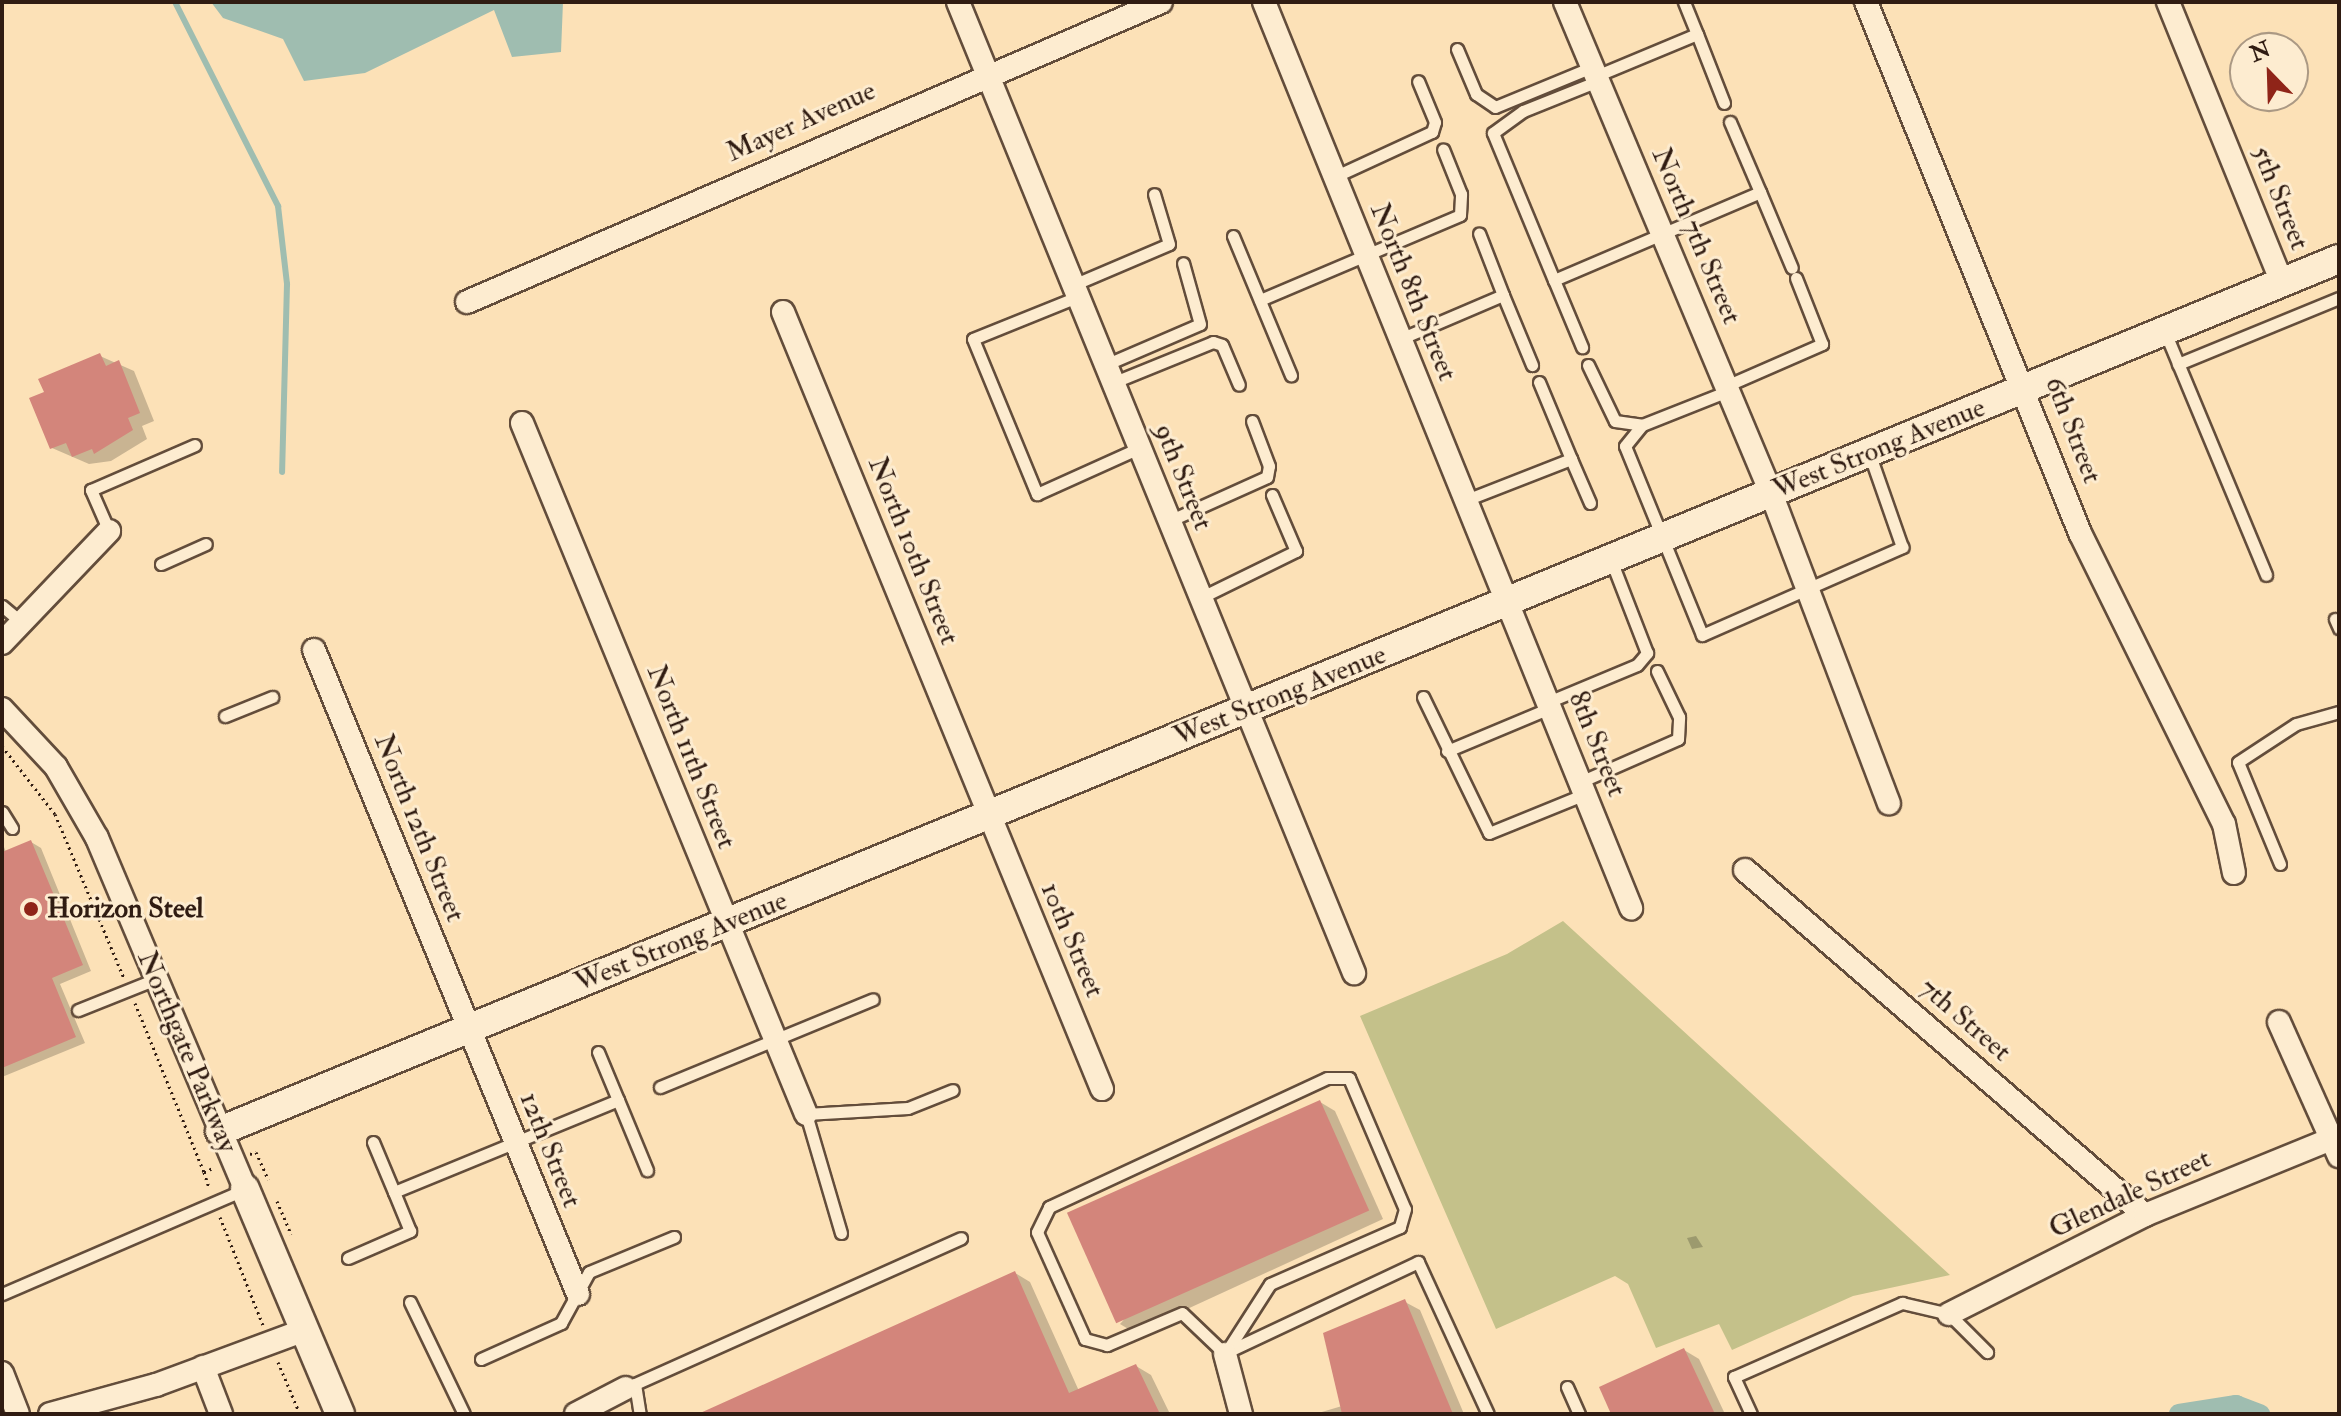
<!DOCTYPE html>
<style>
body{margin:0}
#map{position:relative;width:2341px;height:1416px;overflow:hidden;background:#fce1b7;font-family:"IM FELL Double Pica",serif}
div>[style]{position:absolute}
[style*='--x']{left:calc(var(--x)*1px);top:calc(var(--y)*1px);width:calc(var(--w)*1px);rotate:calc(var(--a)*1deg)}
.green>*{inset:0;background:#c4c18a}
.water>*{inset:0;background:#9fbdb0}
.shadow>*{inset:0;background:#0003}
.stream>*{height:6px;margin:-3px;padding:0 3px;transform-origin:3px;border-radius:3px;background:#9fbdb0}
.canal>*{height:20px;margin:-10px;padding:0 10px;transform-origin:10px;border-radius:10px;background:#9fbdb0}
.building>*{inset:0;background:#d3857b;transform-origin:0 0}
.path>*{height:3px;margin-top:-1.5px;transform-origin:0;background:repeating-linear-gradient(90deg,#301c12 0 2px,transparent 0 6px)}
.roads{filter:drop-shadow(2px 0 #634d3b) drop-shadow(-2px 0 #634d3b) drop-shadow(0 2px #634d3b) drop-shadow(0 -2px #634d3b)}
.service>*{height:11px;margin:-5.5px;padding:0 5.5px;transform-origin:5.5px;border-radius:5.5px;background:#fdecd0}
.minor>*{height:22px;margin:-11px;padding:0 11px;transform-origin:11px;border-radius:11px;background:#fdecd0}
.tertiary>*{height:28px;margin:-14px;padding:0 14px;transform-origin:14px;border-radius:14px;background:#fdecd0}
.dots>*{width:22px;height:22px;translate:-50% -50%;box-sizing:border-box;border:4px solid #fdecd0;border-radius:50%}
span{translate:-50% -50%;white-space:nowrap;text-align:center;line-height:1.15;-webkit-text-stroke:6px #fdecd0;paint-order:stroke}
.street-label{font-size:28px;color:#301c12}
.poi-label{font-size:28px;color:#301c12;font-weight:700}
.left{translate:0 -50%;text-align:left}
.frame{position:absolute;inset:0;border:4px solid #301c12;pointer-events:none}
.north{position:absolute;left:2229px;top:32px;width:80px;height:80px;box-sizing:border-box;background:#fdecd0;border:2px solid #ab9984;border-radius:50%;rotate:337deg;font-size:22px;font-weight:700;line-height:32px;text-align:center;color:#301c12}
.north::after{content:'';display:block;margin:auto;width:28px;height:36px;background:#8f2418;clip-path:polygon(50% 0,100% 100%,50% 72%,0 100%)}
</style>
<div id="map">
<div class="green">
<div style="clip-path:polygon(1563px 921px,1950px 1275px,1853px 1296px,1732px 1350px,1719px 1324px,1656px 1348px,1628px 1284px,1615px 1276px,1496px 1329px,1360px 1016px,1507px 954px)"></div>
</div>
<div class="water">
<div style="clip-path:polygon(211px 2px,563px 2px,561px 52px,512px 57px,494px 10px,365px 73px,304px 81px,283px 39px,223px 18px)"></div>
</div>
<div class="shadow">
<div style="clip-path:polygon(100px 356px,134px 371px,154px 421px,142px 426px,147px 439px,111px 461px,89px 464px,52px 448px,46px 393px)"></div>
<div style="clip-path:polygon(2px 842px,6px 852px,31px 842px,41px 848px,91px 971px,60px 984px,85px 1043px,2px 1077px)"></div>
<div style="clip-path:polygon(1320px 1102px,1335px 1111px,1383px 1219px,1135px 1333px,1120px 1324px)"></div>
<div style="clip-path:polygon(1696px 1236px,1703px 1247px,1692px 1249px,1687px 1238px)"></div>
<div style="clip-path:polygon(1015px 1273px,1030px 1282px,1079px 1391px,1136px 1366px,1151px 1375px,1170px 1414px,703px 1414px)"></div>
<div style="clip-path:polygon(1405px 1302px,1420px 1310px,1464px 1414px,1315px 1414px,1342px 1406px)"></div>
<div style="clip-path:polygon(1684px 1350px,1699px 1359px,1725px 1414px,1613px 1414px)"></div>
</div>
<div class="stream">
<div style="--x:175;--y:2;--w:229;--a:63.2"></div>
<div style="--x:278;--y:206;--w:79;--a:83.4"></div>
<div style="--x:287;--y:284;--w:188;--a:91.5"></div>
</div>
<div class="canal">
<div style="--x:2179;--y:1414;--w:58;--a:-9"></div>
<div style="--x:2236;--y:1405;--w:26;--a:21"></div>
</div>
<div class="building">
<div style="clip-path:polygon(100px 353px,106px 366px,119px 360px,140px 413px,128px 418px,133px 430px,94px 454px,92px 449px,72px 457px,66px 443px,50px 449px,29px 398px,44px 392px,38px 379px)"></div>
<div style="clip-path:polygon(31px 840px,83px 965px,52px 978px,76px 1037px,2px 1068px,2px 852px)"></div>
<div style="left:1320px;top:1100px;width:121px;height:277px;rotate:66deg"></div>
<div style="clip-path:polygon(1015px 1271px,1069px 1393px,1136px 1364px,1160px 1414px,698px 1414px)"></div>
<div style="clip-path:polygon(1405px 1299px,1453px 1414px,1342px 1414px,1323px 1333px)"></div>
<div style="clip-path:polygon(1684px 1348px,1715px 1414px,1611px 1414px,1599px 1387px)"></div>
</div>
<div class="path">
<div style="--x:2;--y:746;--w:86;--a:52.1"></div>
<div style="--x:55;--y:814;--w:178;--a:67.2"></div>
<div style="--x:135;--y:1003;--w:183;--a:67.8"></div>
<div style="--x:204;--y:1172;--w:10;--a:-24"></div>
<div style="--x:250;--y:1154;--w:6;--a:-18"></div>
<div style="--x:256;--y:1152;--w:30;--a:66"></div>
<div style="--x:204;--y:1172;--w:16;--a:72"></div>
<div style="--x:277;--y:1201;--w:36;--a:67"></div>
<div style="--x:220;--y:1217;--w:116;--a:68.3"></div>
<div style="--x:278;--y:1362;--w:56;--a:67.1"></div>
</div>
<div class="roads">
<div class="service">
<div style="--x:1684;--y:2;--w:35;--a:68"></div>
<div style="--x:1457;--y:49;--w:49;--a:67.1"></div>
<div style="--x:1476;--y:94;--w:23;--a:34"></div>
<div style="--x:1495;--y:107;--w:105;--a:-22.4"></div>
<div style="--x:1596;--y:76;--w:109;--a:-22.6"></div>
<div style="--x:1697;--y:34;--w:74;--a:68.6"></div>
<div style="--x:1598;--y:81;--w:81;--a:158.2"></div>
<div style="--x:1523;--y:111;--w:37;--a:144"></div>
<div style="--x:1493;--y:133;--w:159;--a:67.5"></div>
<div style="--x:1554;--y:280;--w:224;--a:-23.1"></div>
<div style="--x:1760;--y:192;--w:82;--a:67.2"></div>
<div style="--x:1730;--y:122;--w:76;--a:66.8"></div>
<div style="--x:1334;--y:177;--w:108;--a:-24.7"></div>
<div style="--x:1432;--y:132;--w:10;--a:-73"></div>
<div style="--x:1435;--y:122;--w:44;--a:-112.5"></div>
<div style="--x:1233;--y:236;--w:151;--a:67.4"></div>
<div style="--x:1554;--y:280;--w:73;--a:67.3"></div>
<div style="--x:1073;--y:285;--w:104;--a:-23.1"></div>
<div style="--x:1169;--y:244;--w:52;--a:-106.7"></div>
<div style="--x:1503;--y:295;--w:76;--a:67.5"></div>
<div style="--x:1077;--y:297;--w:112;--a:158"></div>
<div style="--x:973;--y:339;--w:168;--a:67.6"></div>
<div style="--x:1037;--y:494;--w:112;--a:-24.3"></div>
<div style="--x:1260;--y:300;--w:217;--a:-23"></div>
<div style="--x:1460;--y:215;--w:21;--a:-87"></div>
<div style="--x:1461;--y:194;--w:48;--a:-111.8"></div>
<div style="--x:2165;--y:332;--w:263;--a:67.4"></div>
<div style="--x:1400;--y:339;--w:112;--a:-23.1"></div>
<div style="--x:1503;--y:295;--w:66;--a:-111.2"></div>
<div style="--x:2178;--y:364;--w:174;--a:-22.3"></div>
<div style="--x:1105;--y:365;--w:103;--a:-23.3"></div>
<div style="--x:1200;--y:324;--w:63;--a:-105.6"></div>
<div style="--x:1588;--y:365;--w:62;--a:64.3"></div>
<div style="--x:1615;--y:421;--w:27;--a:8"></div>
<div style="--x:1539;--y:382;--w:83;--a:67.4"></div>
<div style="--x:1112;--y:383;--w:109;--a:-22.1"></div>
<div style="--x:1213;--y:342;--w:9;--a:18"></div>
<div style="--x:1222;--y:345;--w:43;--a:67"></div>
<div style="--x:1726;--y:386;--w:105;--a:-23.6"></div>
<div style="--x:1822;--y:344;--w:71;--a:-111.5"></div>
<div style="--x:1728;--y:391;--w:92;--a:158.4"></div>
<div style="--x:1642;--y:425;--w:27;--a:129"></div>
<div style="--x:1625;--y:446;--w:204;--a:67.8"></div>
<div style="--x:1702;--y:635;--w:219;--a:-23.7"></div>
<div style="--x:1902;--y:547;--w:100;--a:-109.3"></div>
<div style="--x:1466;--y:500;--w:113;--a:-21.3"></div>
<div style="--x:1571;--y:459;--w:48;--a:66.6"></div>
<div style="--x:1169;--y:521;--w:107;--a:-24.2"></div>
<div style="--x:1267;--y:477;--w:11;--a:-80"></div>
<div style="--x:1269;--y:466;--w:48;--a:-110.7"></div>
<div style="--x:109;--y:531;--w:45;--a:-113.7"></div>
<div style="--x:91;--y:490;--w:113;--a:-23.4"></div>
<div style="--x:161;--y:564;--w:49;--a:-24"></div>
<div style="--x:1200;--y:598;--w:107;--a:-26.1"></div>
<div style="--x:1296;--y:551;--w:61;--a:-113.2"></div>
<div style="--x:2;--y:606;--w:25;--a:40"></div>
<div style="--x:2335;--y:619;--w:10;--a:66"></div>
<div style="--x:1423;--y:697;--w:151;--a:64.1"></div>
<div style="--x:1489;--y:833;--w:104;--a:-22.1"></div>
<div style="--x:1548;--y:702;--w:96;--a:-22.6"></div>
<div style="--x:1637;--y:665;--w:16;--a:-50"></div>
<div style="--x:1647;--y:653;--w:100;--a:-111.2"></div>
<div style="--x:225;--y:716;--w:51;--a:-22"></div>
<div style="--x:1447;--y:751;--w:112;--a:-22.7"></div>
<div style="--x:1580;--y:782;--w:107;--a:-23.7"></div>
<div style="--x:1678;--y:739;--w:22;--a:-87"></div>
<div style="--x:1679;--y:717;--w:51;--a:-115.6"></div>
<div style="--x:2;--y:812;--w:19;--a:58"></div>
<div style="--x:2280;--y:864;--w:110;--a:-112.4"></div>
<div style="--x:2238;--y:762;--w:69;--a:-33.2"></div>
<div style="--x:2296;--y:724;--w:45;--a:-15.6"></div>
<div style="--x:78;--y:1010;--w:84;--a:-21.7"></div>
<div style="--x:1327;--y:1078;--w:22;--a:0"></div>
<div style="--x:1349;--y:1078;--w:142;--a:66.9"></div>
<div style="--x:1405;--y:1209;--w:19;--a:106"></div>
<div style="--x:1400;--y:1227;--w:142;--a:156.3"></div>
<div style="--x:1270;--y:1284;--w:83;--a:122.7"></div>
<div style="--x:1225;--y:1354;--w:59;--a:-136.4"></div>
<div style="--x:1182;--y:1313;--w:82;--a:156.9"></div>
<div style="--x:1107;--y:1345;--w:23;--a:-165"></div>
<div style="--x:1085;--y:1339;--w:117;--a:-114.2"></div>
<div style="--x:1037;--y:1232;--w:28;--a:-64"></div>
<div style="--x:1049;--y:1207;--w:306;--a:-24.9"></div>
<div style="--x:660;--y:1087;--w:230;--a:-22.4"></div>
<div style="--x:618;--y:1100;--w:76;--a:67.5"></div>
<div style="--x:373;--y:1142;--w:54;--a:67.2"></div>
<div style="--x:841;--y:1233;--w:124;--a:-106.4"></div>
<div style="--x:806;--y:1114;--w:102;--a:-3.4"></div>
<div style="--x:908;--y:1108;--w:48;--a:-21.8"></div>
<div style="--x:348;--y:1258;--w:68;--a:-23.5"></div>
<div style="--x:410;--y:1231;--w:42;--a:-112.3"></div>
<div style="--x:394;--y:1192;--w:242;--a:-22.3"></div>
<div style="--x:618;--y:1100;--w:52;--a:-112.6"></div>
<div style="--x:2;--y:1294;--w:263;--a:-23.3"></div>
<div style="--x:410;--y:1302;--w:124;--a:64.3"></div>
<div style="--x:1229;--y:1351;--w:209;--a:-25.2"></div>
<div style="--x:1418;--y:1262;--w:167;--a:65.3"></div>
<div style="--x:481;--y:1359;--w:88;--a:-24.2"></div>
<div style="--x:561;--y:1323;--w:58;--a:-61.2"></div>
<div style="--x:589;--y:1272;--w:92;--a:-22.4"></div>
<div style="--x:635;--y:1384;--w:30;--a:81"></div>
<div style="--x:1567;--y:1387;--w:30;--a:66"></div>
<div style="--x:626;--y:1388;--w:367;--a:-24.1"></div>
<div style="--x:1751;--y:1414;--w:41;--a:-114.7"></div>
<div style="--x:1734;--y:1377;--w:184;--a:-23.8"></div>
<div style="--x:1902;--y:1303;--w:48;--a:13.2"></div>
<div style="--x:1949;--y:1314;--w:54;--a:45"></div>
</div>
<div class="minor">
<div style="--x:958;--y:2;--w:1049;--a:67.81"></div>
<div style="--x:1264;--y:2;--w:978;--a:67.95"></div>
<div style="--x:1565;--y:2;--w:532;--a:67.24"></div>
<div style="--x:1771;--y:493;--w:332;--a:69.2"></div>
<div style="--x:1866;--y:2;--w:573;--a:68.05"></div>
<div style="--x:2080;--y:533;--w:325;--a:63.7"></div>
<div style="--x:2224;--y:824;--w:50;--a:78.5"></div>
<div style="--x:2168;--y:2;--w:303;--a:67.9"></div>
<div style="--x:467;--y:302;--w:756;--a:-23.38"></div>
<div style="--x:783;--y:312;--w:840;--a:67.68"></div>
<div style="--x:522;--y:423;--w:747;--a:67.66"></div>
<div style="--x:2;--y:643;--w:155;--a:-46.3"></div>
<div style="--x:314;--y:650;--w:696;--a:67.71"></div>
<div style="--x:2;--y:709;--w:79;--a:47"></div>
<div style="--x:56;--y:767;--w:82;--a:60"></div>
<div style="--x:97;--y:838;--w:381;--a:67.1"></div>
<div style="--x:1745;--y:870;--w:528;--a:40.78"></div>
<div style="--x:2279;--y:1022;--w:147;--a:65.9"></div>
<div style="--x:1949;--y:1314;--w:220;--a:-26.8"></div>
<div style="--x:2145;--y:1215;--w:209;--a:-22.2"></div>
<div style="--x:1225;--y:1354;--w:62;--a:75.1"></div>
<div style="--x:203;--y:1367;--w:50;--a:69"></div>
<div style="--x:2;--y:1373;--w:44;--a:68.7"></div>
<div style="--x:50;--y:1414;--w:110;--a:-15.3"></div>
<div style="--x:156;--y:1385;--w:159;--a:-20.3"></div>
<div style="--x:576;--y:1414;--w:56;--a:-27.5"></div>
</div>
<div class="tertiary">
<div style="--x:220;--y:1131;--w:2291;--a:-22.37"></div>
<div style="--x:245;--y:1189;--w:244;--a:67.1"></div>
</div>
</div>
<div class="dots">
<div style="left:31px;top:909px;background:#8f2418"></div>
</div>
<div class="street-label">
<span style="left:801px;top:122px;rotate:-24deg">Mayer Avenue</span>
<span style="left:2280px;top:198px;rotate:68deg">5th Street</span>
<span style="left:1696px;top:236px;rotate:67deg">North 7th Street</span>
<span style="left:1413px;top:292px;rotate:68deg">North 8th Street</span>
<span style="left:2073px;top:430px;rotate:69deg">6th Street</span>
<span style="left:1879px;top:449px;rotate:-22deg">West Strong Avenue</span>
<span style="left:1183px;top:477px;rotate:68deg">9th Street</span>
<span style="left:913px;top:551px;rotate:68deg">North 10th Street</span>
<span style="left:1280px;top:696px;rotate:-22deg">West Strong Avenue</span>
<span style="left:1597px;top:744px;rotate:68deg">8th Street</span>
<span style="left:691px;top:757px;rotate:68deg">North 11th Street</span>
<span style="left:419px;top:828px;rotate:68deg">North 12th Street</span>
<span style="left:1072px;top:940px;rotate:67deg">10th Street</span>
<span style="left:681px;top:942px;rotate:-22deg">West Strong Avenue</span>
<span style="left:1965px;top:1020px;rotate:41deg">7th Street</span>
<span style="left:187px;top:1052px;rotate:67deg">Northgate Parkway</span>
<span style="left:550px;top:1150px;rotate:68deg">12th Street</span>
<span style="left:2130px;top:1194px;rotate:-25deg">Glendale Street</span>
</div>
<div class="poi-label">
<span class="left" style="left:47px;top:909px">Horizon Steel</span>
</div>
<div class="frame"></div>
<div class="north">N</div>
</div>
